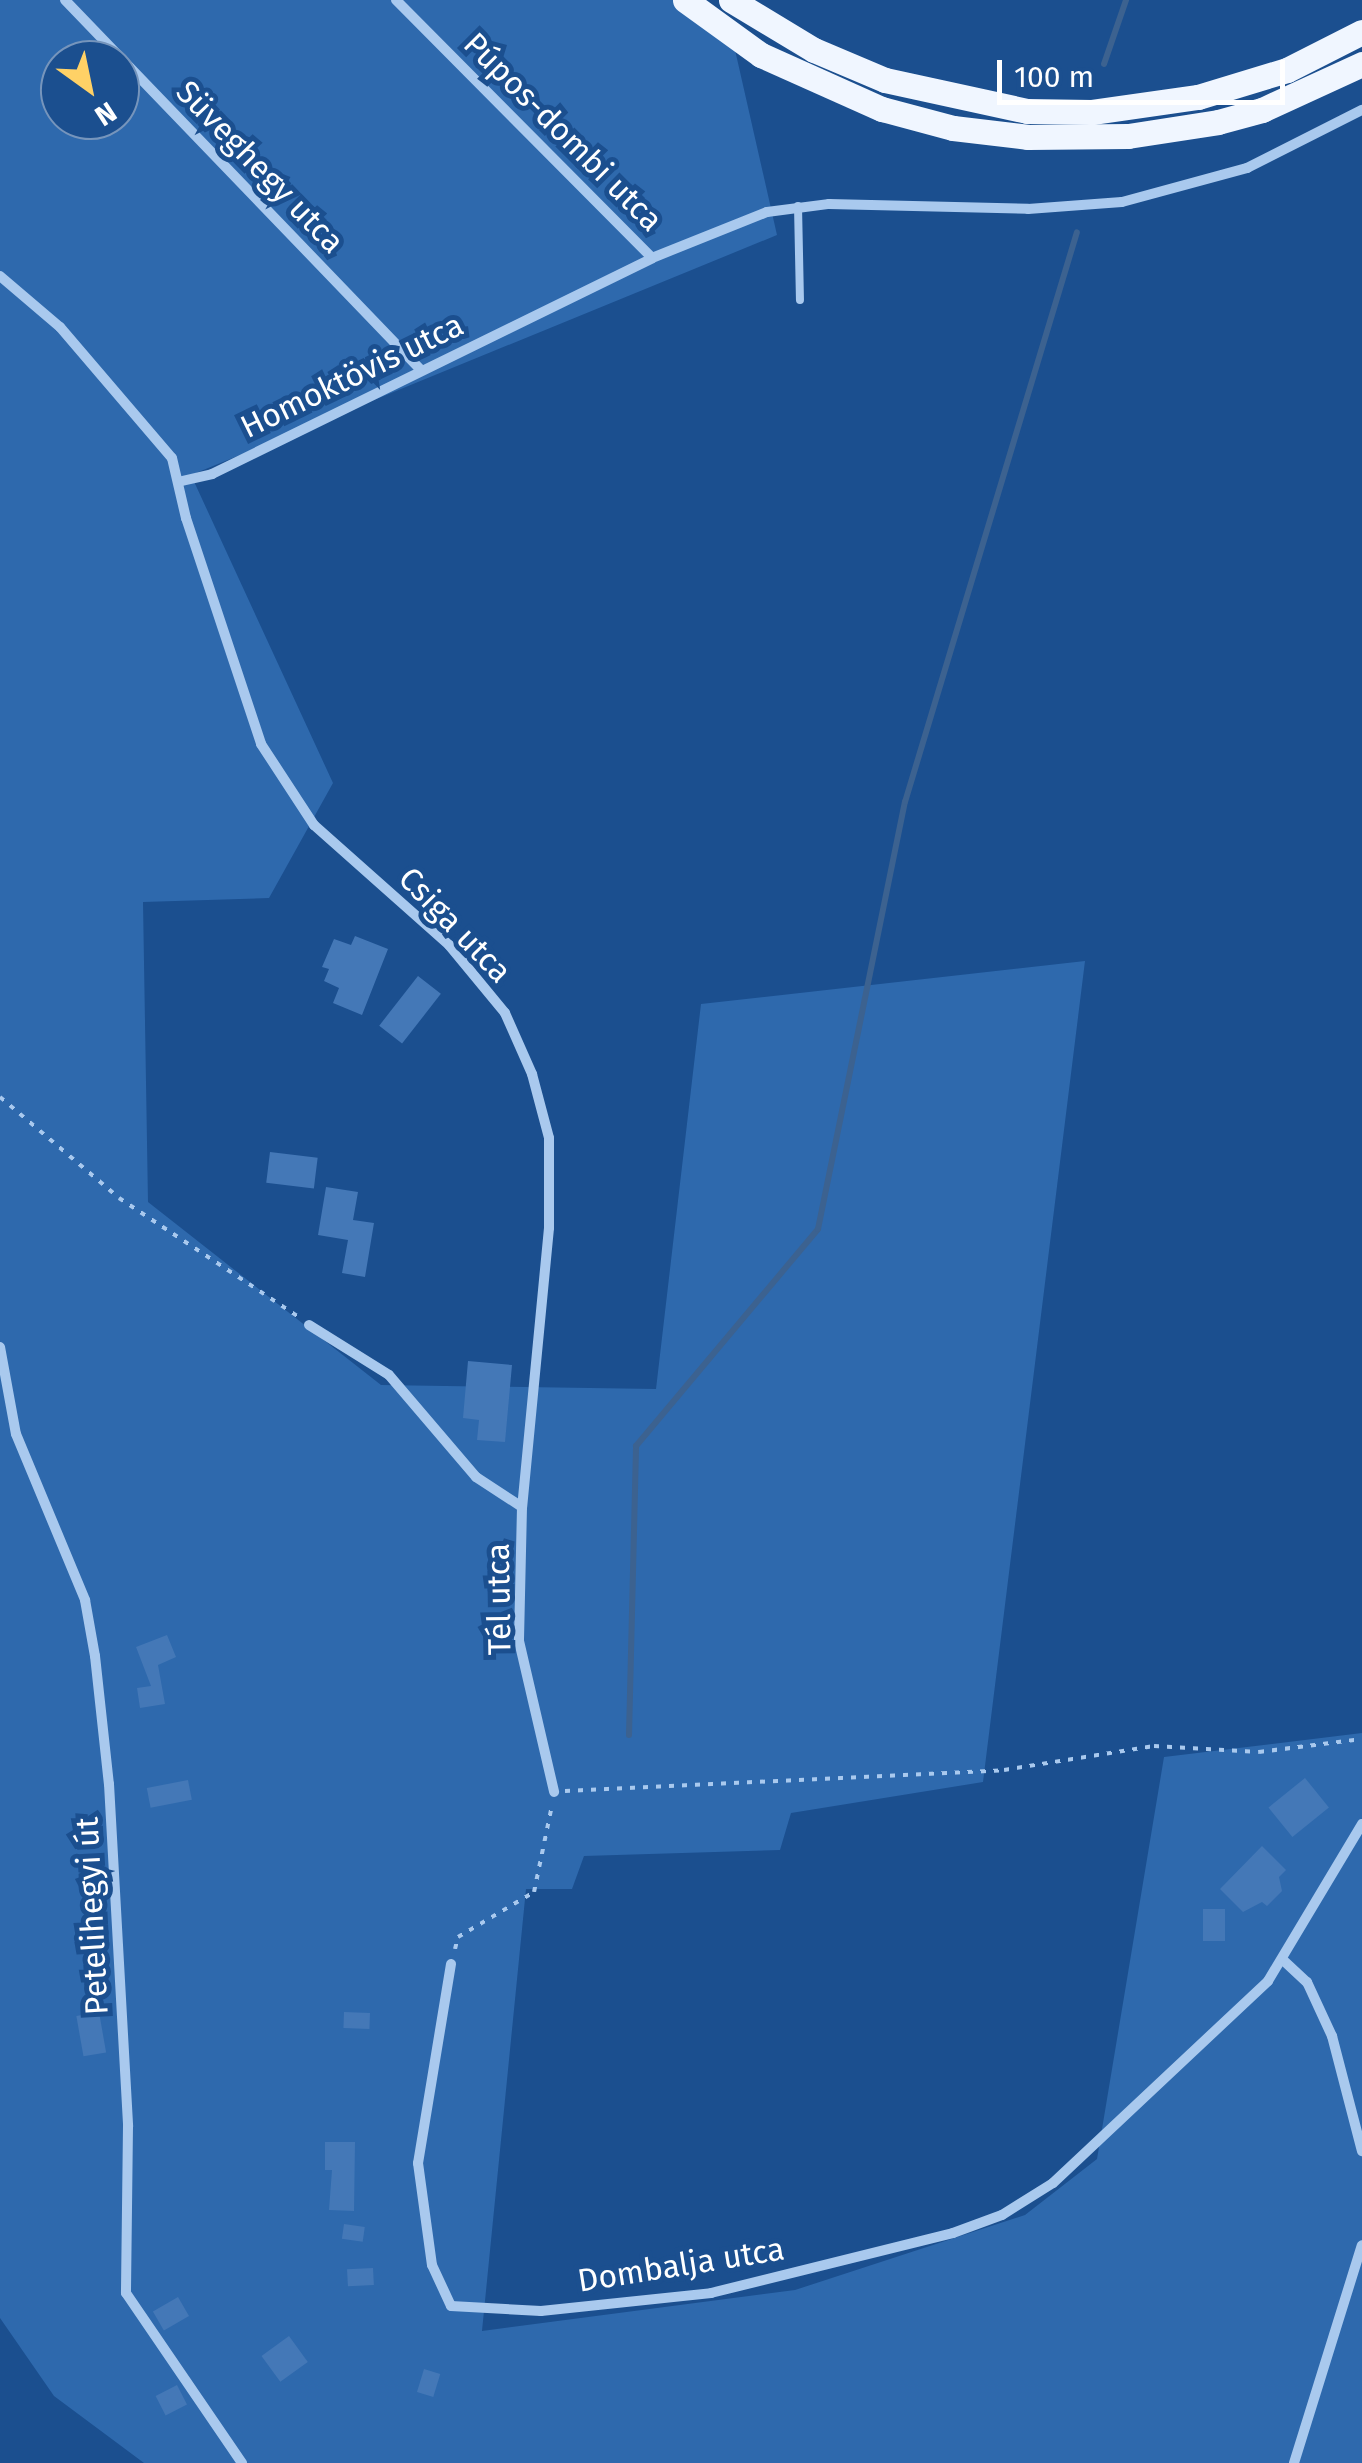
<!DOCTYPE html>
<meta charset="utf-8">
<style>
body{margin:0}
#map{position:relative;width:1362px;height:2463px;overflow:hidden;background:#1b4f8f;font-family:"Fira Sans",sans-serif}
div>[style]{position:absolute}
[style*='--x']{left:calc(var(--x)*1px);top:calc(var(--y)*1px);width:calc(var(--w)*1px);rotate:calc(var(--a)*1deg)}
.green>*{inset:0;background:#2e69ad}
.stream>*{height:6px;margin:-3px;padding:0 3px;transform-origin:3px;border-radius:3px;background:#3c6290}
.building>*{inset:0;background:#4478b7;transform-origin:0 0}
.path>*{height:4px;margin-top:-2px;transform-origin:0;background:repeating-linear-gradient(90deg,#a9c9ee 0 5px,transparent 0 13px)}
.service>*{height:8px;margin:-4px;padding:0 4px;transform-origin:4px;border-radius:4px;background:#a9c9ee}
.minor>*{height:10px;margin:-5px;padding:0 5px;transform-origin:5px;border-radius:5px;background:#a9c9ee}
.primary>*{height:25px;margin:-12.5px;padding:0 12.5px;transform-origin:12.5px;border-radius:12.5px;background:#f0f6ff}
span{translate:-50% -50%;white-space:nowrap;text-align:center;line-height:1.15;-webkit-text-stroke:10px #1b4f8f;paint-order:stroke}
.street-label{font-size:32px;color:#fff}
.north{position:absolute;left:40px;top:40px;width:100px;height:100px;box-sizing:border-box;background:#1b4f8f;border:2px solid #7695bc;border-radius:50%;rotate:147deg;font-size:28px;font-weight:700;line-height:40px;text-align:center;color:#fff}
.north::after{content:'';display:block;margin:auto;width:35px;height:45px;background:#ffd166;clip-path:polygon(50% 0,100% 100%,50% 72%,0 100%)}
.scale{position:absolute;left:997px;top:60px;width:288px;height:45px;box-sizing:border-box;border:5px solid #fff;border-top:0;padding-left:12px;font-size:30px;line-height:35px;white-space:nowrap;color:#fff;-webkit-text-stroke:8px #1b4f8f;paint-order:stroke}
</style>
<div id="map">
<div class="green">
<div style="clip-path:polygon(evenodd,0 0,700px 0,733px 41px,777px 235px,191px 475px,333px 783px,269px 898px,143px 902px,148px 1202px,381px 1385px,656px 1389px,701px 1004px,1085px 961px,983px 1782px,791px 1813px,780px 1850px,584px 1856px,572px 1889px,526px 1889px,482px 2331px,795px 2290px,1025px 2215px,1097px 2159px,1164px 1757px,1362px 1733px,1362px 2463px,144px 2463px,54px 2396px,0 2318px,0 0,60px 60px,120px 60px,120px 120px,60px 120px,60px 60px)"></div>
</div>
<div class="stream">
<div style="--x:1104;--y:64;--w:68;--a:-71"></div>
<div style="--x:629;--y:1735;--w:289;--a:-88.6"></div>
<div style="--x:636;--y:1446;--w:283;--a:-50"></div>
<div style="--x:818;--y:1229;--w:436;--a:-78.5"></div>
<div style="--x:905;--y:802;--w:595;--a:-73.21"></div>
</div>
<div class="building">
<div style="clip-path:polygon(355px 936px,388px 949px,362px 1015px,333px 1003px,339px 988px,324px 981px,329px 969px,322px 967px,334px 939px,351px 945px)"></div>
<div style="left:418px;top:976px;width:29px;height:63px;rotate:38deg"></div>
<div style="left:270px;top:1152px;width:48px;height:31px;rotate:7deg"></div>
<div style="clip-path:polygon(326px 1187px,358px 1192px,353px 1220px,374px 1223px,365px 1277px,342px 1273px,348px 1240px,318px 1235px)"></div>
<div style="clip-path:polygon(468px 1361px,512px 1365px,505px 1442px,477px 1440px,479px 1420px,463px 1418px)"></div>
<div style="clip-path:polygon(167px 1635px,176px 1657px,158px 1665px,165px 1704px,140px 1708px,137px 1688px,151px 1686px,136px 1647px)"></div>
<div style="left:1305px;top:1778px;width:38px;height:47px;rotate:51deg"></div>
<div style="left:188px;top:1780px;width:20px;height:42px;rotate:79deg"></div>
<div style="clip-path:polygon(1262px 1846px,1286px 1870px,1279px 1877px,1282px 1891px,1267px 1906px,1262px 1902px,1243px 1912px,1220px 1889px)"></div>
<div style="left:1203px;top:1909px;width:22px;height:32px"></div>
<div style="left:99px;top:2012px;width:41px;height:23px;rotate:80deg"></div>
<div style="left:344px;top:2012px;width:26px;height:16px;rotate:2deg"></div>
<div style="clip-path:polygon(325px 2142px,355px 2142px,354px 2211px,329px 2210px,332px 2170px,325px 2170px)"></div>
<div style="left:344px;top:2224px;width:21px;height:15px;rotate:8deg"></div>
<div style="left:373px;top:2268px;width:17px;height:26px;rotate:87deg"></div>
<div style="left:178px;top:2297px;width:22px;height:29px;rotate:60deg"></div>
<div style="left:289px;top:2336px;width:32px;height:34px;rotate:54deg"></div>
<div style="left:424px;top:2369px;width:17px;height:24px;rotate:17deg"></div>
<div style="left:177px;top:2385px;width:22px;height:24px;rotate:63deg"></div>
</div>
<div class="path">
<div style="--x:0;--y:1097;--w:156;--a:40.3"></div>
<div style="--x:119;--y:1198;--w:214;--a:33.5"></div>
<div style="--x:565;--y:1791;--w:440;--a:-2.7"></div>
<div style="--x:1004;--y:1770;--w:152;--a:-9.1"></div>
<div style="--x:1154;--y:1746;--w:105;--a:3.3"></div>
<div style="--x:1259;--y:1752;--w:104;--a:-7.2"></div>
<div style="--x:455;--y:1949;--w:12;--a:-76"></div>
<div style="--x:458;--y:1937;--w:88;--a:-30.6"></div>
<div style="--x:534;--y:1892;--w:89;--a:-78.3"></div>
</div>
<div class="service">
<div style="--x:798;--y:206;--w:94;--a:88.8"></div>
</div>
<div class="minor">
<div style="--x:65;--y:0;--w:512;--a:46.11"></div>
<div style="--x:396;--y:0;--w:363;--a:45.2"></div>
<div style="--x:0;--y:276;--w:79;--a:40.4"></div>
<div style="--x:60;--y:327;--w:172;--a:49.5"></div>
<div style="--x:172;--y:458;--w:62;--a:76.9"></div>
<div style="--x:186;--y:518;--w:238;--a:71.6"></div>
<div style="--x:261;--y:744;--w:97;--a:56.8"></div>
<div style="--x:314;--y:825;--w:181;--a:41.6"></div>
<div style="--x:449;--y:945;--w:88;--a:50.5"></div>
<div style="--x:505;--y:1013;--w:67;--a:66.1"></div>
<div style="--x:532;--y:1074;--w:66;--a:75.1"></div>
<div style="--x:549;--y:1138;--w:90;--a:90"></div>
<div style="--x:549;--y:1228;--w:280;--a:95.5"></div>
<div style="--x:522;--y:1507;--w:134;--a:91.3"></div>
<div style="--x:519;--y:1641;--w:155;--a:76.9"></div>
<div style="--x:182;--y:481;--w:31;--a:-13"></div>
<div style="--x:212;--y:474;--w:490;--a:-26.1"></div>
<div style="--x:652;--y:258;--w:124;--a:-21.8"></div>
<div style="--x:767;--y:212;--w:63;--a:-7.4"></div>
<div style="--x:829;--y:204;--w:199;--a:1.4"></div>
<div style="--x:1028;--y:209;--w:94;--a:-4.3"></div>
<div style="--x:1122;--y:202;--w:130;--a:-15.2"></div>
<div style="--x:1247;--y:168;--w:129;--a:-26.8"></div>
<div style="--x:309;--y:1325;--w:94;--a:32"></div>
<div style="--x:389;--y:1375;--w:134;--a:49.5"></div>
<div style="--x:476;--y:1477;--w:55;--a:33.1"></div>
<div style="--x:0;--y:1347;--w:88;--a:79.6"></div>
<div style="--x:16;--y:1434;--w:180;--a:67.4"></div>
<div style="--x:85;--y:1600;--w:57;--a:79.9"></div>
<div style="--x:95;--y:1656;--w:129;--a:83.8"></div>
<div style="--x:109;--y:1784;--w:343;--a:86.8"></div>
<div style="--x:128;--y:2126;--w:167;--a:90.7"></div>
<div style="--x:126;--y:2293;--w:206;--a:55.7"></div>
<div style="--x:1283;--y:1960;--w:33;--a:43"></div>
<div style="--x:1307;--y:1982;--w:60;--a:65.2"></div>
<div style="--x:1332;--y:2036;--w:119;--a:75.4"></div>
<div style="--x:451;--y:1964;--w:202;--a:99.4"></div>
<div style="--x:418;--y:2163;--w:103;--a:82.2"></div>
<div style="--x:432;--y:2265;--w:45;--a:65.1"></div>
<div style="--x:451;--y:2306;--w:90;--a:3.2"></div>
<div style="--x:541;--y:2311;--w:171;--a:-6"></div>
<div style="--x:711;--y:2293;--w:249;--a:-13.9"></div>
<div style="--x:953;--y:2233;--w:52;--a:-20.2"></div>
<div style="--x:1002;--y:2215;--w:60;--a:-32.1"></div>
<div style="--x:1053;--y:2183;--w:295;--a:-43.2"></div>
<div style="--x:1268;--y:1981;--w:183;--a:-59.1"></div>
<div style="--x:1294;--y:2463;--w:228;--a:-72.7"></div>
</div>
<div class="primary">
<div style="--x:685;--y:0;--w:94;--a:35.9"></div>
<div style="--x:761;--y:55;--w:133;--a:24.1"></div>
<div style="--x:882;--y:109;--w:73;--a:15"></div>
<div style="--x:953;--y:128;--w:76;--a:6.8"></div>
<div style="--x:1028;--y:137;--w:100;--a:-0.6"></div>
<div style="--x:1128;--y:136;--w:91;--a:-8.8"></div>
<div style="--x:1218;--y:122;--w:46;--a:-15.3"></div>
<div style="--x:1262;--y:110;--w:110;--a:-24.7"></div>
<div style="--x:731;--y:0;--w:97;--a:31.1"></div>
<div style="--x:814;--y:50;--w:77;--a:22.9"></div>
<div style="--x:885;--y:80;--w:145;--a:12.3"></div>
<div style="--x:1027;--y:111;--w:65;--a:0.9"></div>
<div style="--x:1092;--y:112;--w:107;--a:-8.1"></div>
<div style="--x:1198;--y:97;--w:93;--a:-16.9"></div>
<div style="--x:1287;--y:70;--w:84;--a:-26.9"></div>
</div>
<div class="street-label">
<span style="left:563px;top:132px;rotate:45deg">Púpos-dombi utca</span>
<span style="left:260px;top:167px;rotate:46deg">Süveghegy utca</span>
<span style="left:352px;top:376px;rotate:-26deg">Homoktövis utca</span>
<span style="left:455px;top:925px;rotate:46deg">Csiga utca</span>
<span style="left:499px;top:1599px;rotate:-91deg">Tél utca</span>
<span style="left:92px;top:1916px;rotate:-93deg">Petelihegyi út</span>
<span style="left:681px;top:2265px;rotate:-9deg">Dombalja utca</span>
</div>
<div class="north">N</div>
<div class="scale">100 m</div>
</div>
